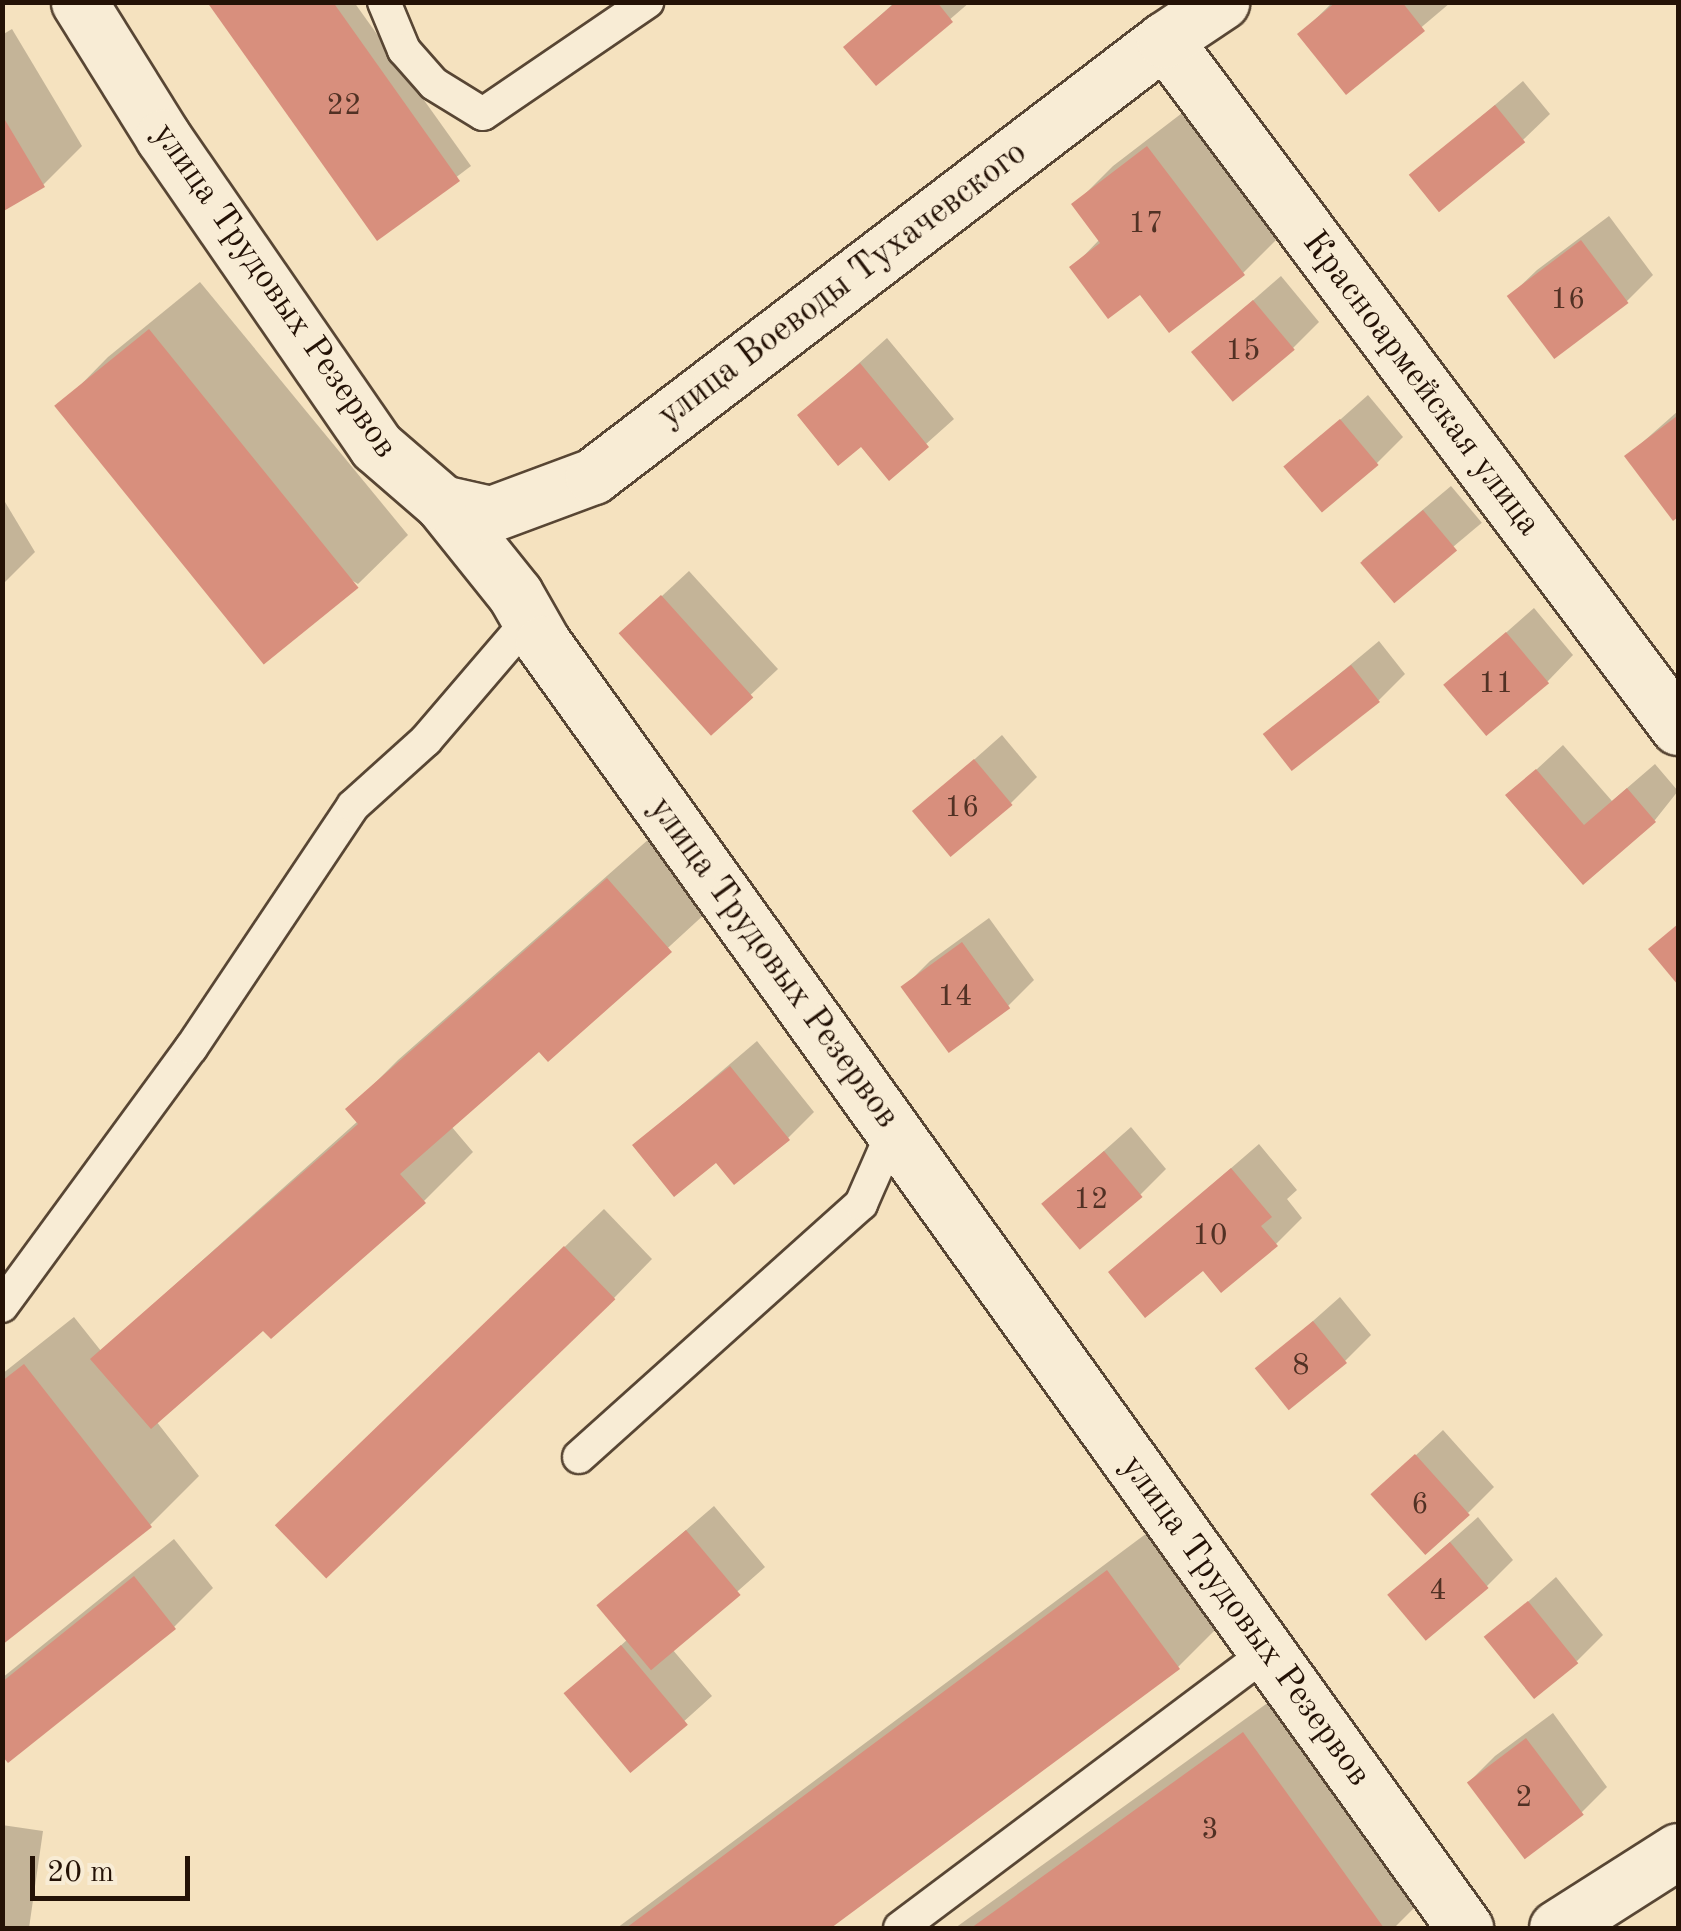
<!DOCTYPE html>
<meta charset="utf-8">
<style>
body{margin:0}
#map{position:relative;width:1681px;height:1931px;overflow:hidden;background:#f5e2bf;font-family:"Old Standard TT",serif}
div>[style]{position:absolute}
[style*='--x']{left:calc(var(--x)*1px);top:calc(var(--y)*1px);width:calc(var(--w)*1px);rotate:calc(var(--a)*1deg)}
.shadow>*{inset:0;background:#0003;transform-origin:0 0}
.building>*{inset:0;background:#d88f7d;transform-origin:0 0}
.roads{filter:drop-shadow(2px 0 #584634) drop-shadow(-2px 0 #584634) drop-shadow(0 2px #584634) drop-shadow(0 -2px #584634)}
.service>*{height:32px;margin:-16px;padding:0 16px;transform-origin:16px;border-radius:16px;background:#f8ecd5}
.minor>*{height:55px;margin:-27.5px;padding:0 27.5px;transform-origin:27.5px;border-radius:27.5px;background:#f8ecd5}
.secondary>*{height:55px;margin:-27.5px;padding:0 27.5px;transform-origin:27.5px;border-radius:27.5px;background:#f8ecd5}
span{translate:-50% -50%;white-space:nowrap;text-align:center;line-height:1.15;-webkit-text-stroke:8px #f8ecd5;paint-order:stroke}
.number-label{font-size:30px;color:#513124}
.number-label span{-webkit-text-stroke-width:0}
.street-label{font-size:35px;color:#241206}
.frame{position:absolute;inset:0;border:5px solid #241206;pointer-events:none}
.scale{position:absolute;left:30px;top:1856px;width:160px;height:45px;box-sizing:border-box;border:5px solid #241206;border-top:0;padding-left:12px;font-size:30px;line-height:35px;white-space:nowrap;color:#241206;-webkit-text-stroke:8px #f8ecd5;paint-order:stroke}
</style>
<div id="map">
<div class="shadow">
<div style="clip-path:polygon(210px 2px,354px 2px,471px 166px,377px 237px)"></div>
<div style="clip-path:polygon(895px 2px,970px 2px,876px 83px,846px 47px)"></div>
<div style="clip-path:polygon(1333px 2px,1449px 2px,1450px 3px,1346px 91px,1300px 34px)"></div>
<div style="clip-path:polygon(12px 29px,82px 146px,43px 185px,2px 209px,2px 35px)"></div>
<div style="clip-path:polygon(1523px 81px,1550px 114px,1523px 140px,1413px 175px)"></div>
<div style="clip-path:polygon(1186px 110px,1282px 234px,1243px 273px,1072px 268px,1100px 239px,1074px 205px,1113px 166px)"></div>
<div style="clip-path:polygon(1609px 216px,1653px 275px,1627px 301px,1510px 296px,1537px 270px)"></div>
<div style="clip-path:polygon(1281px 276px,1319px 322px,1293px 348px,1194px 352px)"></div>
<div style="clip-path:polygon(200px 282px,408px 535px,358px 584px,59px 407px,108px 357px)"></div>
<div style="clip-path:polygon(887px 338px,954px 419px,889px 477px,861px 444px,800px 416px)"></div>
<div style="clip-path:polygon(1368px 395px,1403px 437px,1377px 463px,1287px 467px)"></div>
<div style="clip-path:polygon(1678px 411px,1678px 514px,1674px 518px,1627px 456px)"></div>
<div style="left:1451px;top:486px;width:48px;height:116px;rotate:50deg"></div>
<div style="clip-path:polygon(2px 497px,35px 552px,2px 585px)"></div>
<div style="clip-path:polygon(689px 571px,778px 669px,712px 731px,649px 608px)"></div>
<div style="clip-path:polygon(1534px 608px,1573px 655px,1547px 682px,1447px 685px)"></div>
<div style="clip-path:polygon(1379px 641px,1405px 674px,1379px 700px,1266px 735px)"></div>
<div style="clip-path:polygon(1002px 735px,1037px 777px,1011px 803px,915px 812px)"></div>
<div style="clip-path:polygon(1563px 745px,1612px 801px,1655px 764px,1678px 791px,1655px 820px,1583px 881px,1509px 795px)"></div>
<div style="clip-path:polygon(658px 831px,720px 900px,548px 1058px,540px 1049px,451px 1126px,473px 1152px,424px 1201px,263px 1327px,156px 1421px,199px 1476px,150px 1525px,2px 1642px,2px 1374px,74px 1317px,101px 1351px,358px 1121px,348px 1110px,398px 1060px)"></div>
<div style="clip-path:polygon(989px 918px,1034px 980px,1008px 1006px,904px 987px,930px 961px)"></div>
<div style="clip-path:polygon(757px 1041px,814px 1112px,788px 1138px,635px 1145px)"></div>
<div style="clip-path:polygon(1131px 1127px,1166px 1169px,1140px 1195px,1044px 1204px)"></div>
<div style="clip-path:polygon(1259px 1144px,1297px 1190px,1287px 1199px,1302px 1218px,1276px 1244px,1111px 1272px)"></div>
<div style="clip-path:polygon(604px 1209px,652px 1259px,614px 1298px,316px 1487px)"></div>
<div style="clip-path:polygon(1340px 1297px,1371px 1335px,1345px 1361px,1259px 1369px)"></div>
<div style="clip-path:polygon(1443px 1430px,1494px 1487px,1468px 1513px,1401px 1469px)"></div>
<div style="clip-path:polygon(714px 1506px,765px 1567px,672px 1649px,712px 1696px,631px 1769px,567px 1694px,628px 1639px,599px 1605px)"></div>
<div style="clip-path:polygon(1478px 1517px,1513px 1560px,1487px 1586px,1391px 1594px)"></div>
<div style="clip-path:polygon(1147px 1533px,1217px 1628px,1178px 1667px,827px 1928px,617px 1928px)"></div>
<div style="clip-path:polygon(174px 1539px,213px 1588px,174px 1627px,9px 1760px,2px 1752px,2px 1678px)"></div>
<div style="clip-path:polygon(1556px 1577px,1603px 1635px,1577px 1661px,1487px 1638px)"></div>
<div style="clip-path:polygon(1294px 1684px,1437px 1885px,1394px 1928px,955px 1928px)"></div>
<div style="clip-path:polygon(1553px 1713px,1607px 1787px,1581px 1813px,1469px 1782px,1495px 1756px)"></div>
<div style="clip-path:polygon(2px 1825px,43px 1831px,29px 1928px,2px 1928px)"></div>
</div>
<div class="building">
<div style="clip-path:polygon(207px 2px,333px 2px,460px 181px,377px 241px)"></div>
<div style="clip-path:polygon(896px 2px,937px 2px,953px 22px,876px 86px,843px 47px)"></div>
<div style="clip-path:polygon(1336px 2px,1402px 2px,1425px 31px,1346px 95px,1297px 34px)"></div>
<div style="left:1495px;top:105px;width:48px;height:111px;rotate:51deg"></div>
<div style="clip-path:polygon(2px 115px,45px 187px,2px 212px)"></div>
<div style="clip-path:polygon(1147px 146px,1245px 275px,1169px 333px,1140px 295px,1108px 319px,1069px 267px,1100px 243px,1071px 204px)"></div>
<div style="left:1581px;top:240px;width:79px;height:93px;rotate:53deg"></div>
<div style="left:1253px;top:300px;width:65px;height:81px;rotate:50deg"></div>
<div style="left:149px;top:329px;width:333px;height:122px;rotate:51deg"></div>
<div style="clip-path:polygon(860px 363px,929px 447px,889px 481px,861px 447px,838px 466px,797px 415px)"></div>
<div style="clip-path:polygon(1677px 416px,1678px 517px,1673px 521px,1624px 456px)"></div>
<div style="left:1340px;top:419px;width:60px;height:74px;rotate:50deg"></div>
<div style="left:1423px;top:510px;width:53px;height:82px;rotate:50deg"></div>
<div style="left:661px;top:595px;width:138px;height:57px;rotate:48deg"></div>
<div style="left:1506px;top:632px;width:67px;height:82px;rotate:50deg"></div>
<div style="left:1351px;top:665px;width:47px;height:112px;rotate:52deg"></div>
<div style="left:974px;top:759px;width:60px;height:81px;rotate:50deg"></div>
<div style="clip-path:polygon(1536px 769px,1584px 825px,1627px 788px,1656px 822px,1583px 885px,1505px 795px)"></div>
<div style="clip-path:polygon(607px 878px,672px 952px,548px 1062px,539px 1052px,400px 1174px,426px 1203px,271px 1339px,263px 1331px,151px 1429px,90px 1359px,358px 1124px,345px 1109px)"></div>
<div style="clip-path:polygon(1678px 924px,1678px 985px,1648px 949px)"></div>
<div style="left:962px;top:942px;width:82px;height:76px;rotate:54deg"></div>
<div style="clip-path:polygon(730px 1066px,790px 1140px,734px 1185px,716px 1163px,674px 1197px,632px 1145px)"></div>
<div style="left:1104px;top:1151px;width:60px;height:82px;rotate:50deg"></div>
<div style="clip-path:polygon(1231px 1168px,1272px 1217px,1261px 1226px,1278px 1246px,1221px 1293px,1203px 1271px,1145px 1318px,1108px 1272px)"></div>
<div style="left:564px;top:1246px;width:74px;height:402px;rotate:46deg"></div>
<div style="left:1313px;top:1321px;width:54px;height:75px;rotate:51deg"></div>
<div style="clip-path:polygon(24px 1364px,152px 1527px,2px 1645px,2px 1381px)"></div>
<div style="left:1415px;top:1454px;width:82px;height:60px;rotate:48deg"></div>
<div style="left:686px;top:1530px;width:85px;height:117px;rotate:50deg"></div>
<div style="left:1450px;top:1542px;width:60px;height:82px;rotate:50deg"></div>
<div style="clip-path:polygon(1107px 1570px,1180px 1669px,831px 1928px,626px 1928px)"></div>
<div style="clip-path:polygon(134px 1576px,176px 1629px,8px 1763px,2px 1756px,2px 1682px)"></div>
<div style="left:1528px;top:1601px;width:80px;height:57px;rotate:51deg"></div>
<div style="left:621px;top:1645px;width:104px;height:75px;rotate:50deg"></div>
<div style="clip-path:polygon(1243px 1732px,1384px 1928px,971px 1928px)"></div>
<div style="left:1526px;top:1738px;width:96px;height:74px;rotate:53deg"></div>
</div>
<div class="roads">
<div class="service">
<div style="--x:384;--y:2;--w:52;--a:67.4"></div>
<div style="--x:404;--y:50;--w:45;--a:48.6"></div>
<div style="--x:434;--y:84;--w:57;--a:31.5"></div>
<div style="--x:483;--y:114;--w:199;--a:-34.3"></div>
<div style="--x:2;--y:1306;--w:320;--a:-53.8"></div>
<div style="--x:191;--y:1048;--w:291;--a:-56.2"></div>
<div style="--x:353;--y:806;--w:98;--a:-42.1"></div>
<div style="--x:426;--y:740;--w:158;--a:-49.4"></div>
<div style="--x:579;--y:1457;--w:379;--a:-41.9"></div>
<div style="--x:861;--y:1204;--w:80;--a:-66.3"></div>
<div style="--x:900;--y:1928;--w:459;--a:-36.9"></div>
</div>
<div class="minor">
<div style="--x:1164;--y:40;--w:858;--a:53.2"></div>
<div style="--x:442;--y:503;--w:117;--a:51.3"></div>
<div style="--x:515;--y:594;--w:56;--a:60.3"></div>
<div style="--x:543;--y:643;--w:1582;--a:54.34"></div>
<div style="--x:1557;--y:1928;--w:143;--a:-32.5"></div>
</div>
<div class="secondary">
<div style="--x:79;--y:2;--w:159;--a:58.1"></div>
<div style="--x:163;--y:137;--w:375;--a:55.4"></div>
<div style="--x:376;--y:446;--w:87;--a:40.8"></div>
<div style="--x:442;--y:503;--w:50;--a:12.7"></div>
<div style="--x:491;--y:514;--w:109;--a:-20.4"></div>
<div style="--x:593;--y:476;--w:718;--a:-37.36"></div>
<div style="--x:1164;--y:40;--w:69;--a:-33.7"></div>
</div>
</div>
<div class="number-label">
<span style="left:344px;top:106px">22</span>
<span style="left:1146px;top:224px">17</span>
<span style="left:1568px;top:300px">16</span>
<span style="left:1243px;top:351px">15</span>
<span style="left:1496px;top:684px">11</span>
<span style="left:962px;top:808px">16</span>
<span style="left:955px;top:997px">14</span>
<span style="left:1091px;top:1200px">12</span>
<span style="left:1210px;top:1236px">10</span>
<span style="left:1301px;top:1366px">8</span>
<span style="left:1420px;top:1505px">6</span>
<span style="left:1438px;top:1591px">4</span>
<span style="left:1524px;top:1798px">2</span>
<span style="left:1210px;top:1830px">3</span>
</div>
<div class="street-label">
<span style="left:843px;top:285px;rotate:-37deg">улица Воеводы Тухачевского</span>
<span style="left:274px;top:291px;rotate:55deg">улица Трудовых Резервов</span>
<span style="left:1421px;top:384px;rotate:53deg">Красноармейская улица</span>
<span style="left:773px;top:963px;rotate:54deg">улица Трудовых Резервов</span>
<span style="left:1245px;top:1621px;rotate:54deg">улица Трудовых Резервов</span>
</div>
<div class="frame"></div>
<div class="scale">20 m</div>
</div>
